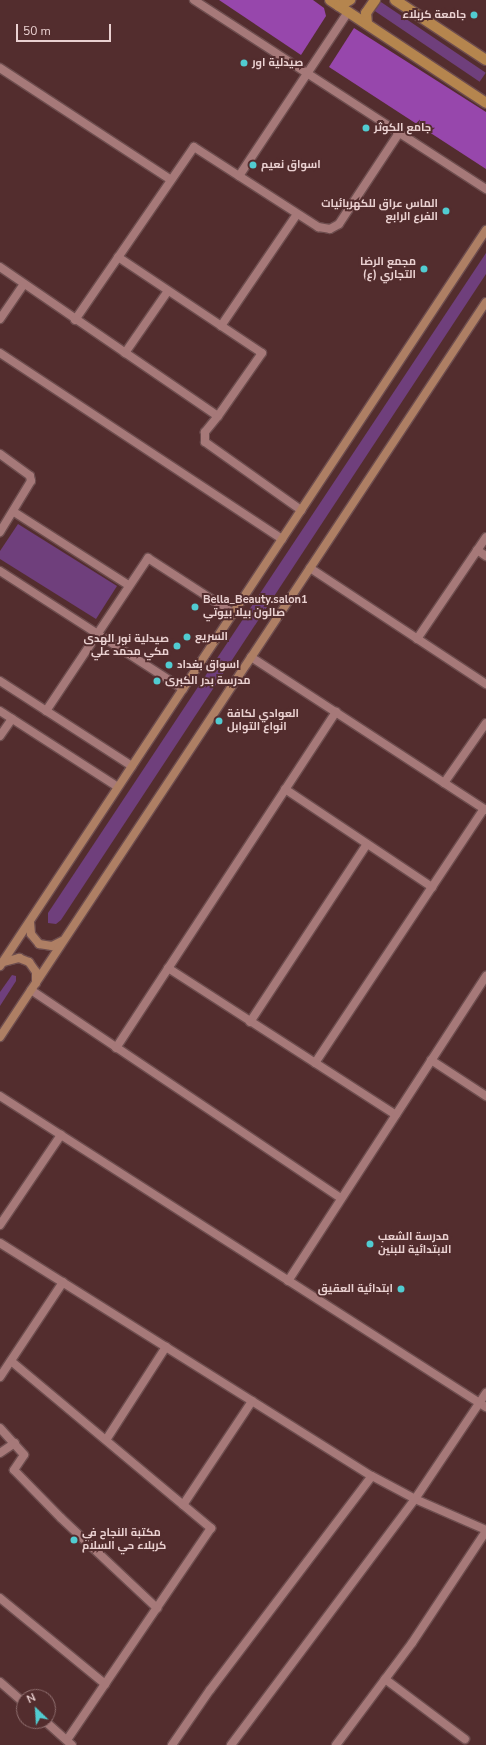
<!DOCTYPE html>
<meta charset="utf-8">
<style>
body{margin:0}
#map{position:relative;width:486px;height:1745px;overflow:hidden;background:#532d2e;font-family:"Nunito Sans",Cairo,sans-serif}
div>[style]{position:absolute}
[style*='--x']{left:calc(var(--x)*1px);top:calc(var(--y)*1px);width:calc(var(--w)*1px);rotate:calc(var(--a)*1deg)}
.green>*{inset:0;background:#6f3f7c;transform-origin:0 0}
.forest>*{inset:0;background:#9747ac}
.roads{filter:drop-shadow(1px 0 #6d4d4e) drop-shadow(-1px 0 #6d4d4e) drop-shadow(0 1px #6d4d4e) drop-shadow(0 -1px #6d4d4e)}
.minor>*{height:8px;margin:-4px;padding:0 4px;transform-origin:4px;border-radius:4px;background:#a67979}
.secondary>*{height:8px;margin:-4px;padding:0 4px;transform-origin:4px;border-radius:4px;background:#ae7f64}
.primary>*{height:10px;margin:-5px;padding:0 5px;transform-origin:5px;border-radius:5px;background:#b5854e}
.dots>*{width:11px;height:11px;translate:-50% -50%;box-sizing:border-box;border:2px solid #532d2e;border-radius:50%}
span{translate:-50% -50%;white-space:nowrap;text-align:center;line-height:1.15;-webkit-text-stroke:4px #532d2e;paint-order:stroke}
.poi-label{font-size:11px;color:#ead1d1;font-weight:700}
.right{translate:-100% -50%;text-align:right}
.left{translate:0 -50%;text-align:left}
.north{position:absolute;left:16px;top:1689px;width:40px;height:40px;box-sizing:border-box;background:#532d2e;border:1px solid #8f6f6f;border-radius:50%;rotate:335deg;font-size:11px;font-weight:700;line-height:16px;text-align:center;color:#ead1d1}
.north::after{content:'';display:block;margin:auto;width:14px;height:18px;background:#51ccd1;clip-path:polygon(50% 0,100% 100%,50% 72%,0 100%)}
.scale{position:absolute;left:16px;top:24px;width:95px;height:18px;box-sizing:border-box;border:2px solid #ead1d1;border-top:0;padding-left:5px;font-size:12px;line-height:14px;white-space:nowrap;color:#ead1d1;-webkit-text-stroke:3px #532d2e;paint-order:stroke}
</style>
<div id="map">
<div class="green">
<div style="left:378px;top:0;width:130px;height:11px;rotate:34deg"></div>
<div style="clip-path:polygon(486px 253px,486px 274px,61px 920px,56px 924px,48px 923px,48px 913px)"></div>
<div style="clip-path:polygon(18px 524px,117px 586px,96px 619px,0 559px,0 551px)"></div>
<div style="clip-path:polygon(12px 975px,16px 976px,16px 981px,0 1006px,0 992px)"></div>
</div>
<div class="forest">
<div style="clip-path:polygon(219px 0,313px 0,324px 8px,326px 16px,301px 55px)"></div>
<div style="clip-path:polygon(354px 28px,486px 112px,486px 169px,329px 67px)"></div>
</div>
<div class="roads">
<div class="minor">
<div style="--x:194;--y:0;--w:348;--a:32.9"></div>
<div style="--x:0;--y:68;--w:204;--a:33.2"></div>
<div style="--x:239;--y:176;--w:197;--a:-56.4"></div>
<div style="--x:118;--y:257;--w:173;--a:33.7"></div>
<div style="--x:262;--y:353;--w:77;--a:124.9"></div>
<div style="--x:0;--y:267;--w:264;--a:34.4"></div>
<div style="--x:218;--y:416;--w:21;--a:129"></div>
<div style="--x:205;--y:432;--w:10;--a:90"></div>
<div style="--x:205;--y:442;--w:118;--a:35.3"></div>
<div style="--x:0;--y:319;--w:42;--a:-55.6"></div>
<div style="--x:75;--y:320;--w:210;--a:-55.5"></div>
<div style="--x:194;--y:147;--w:148;--a:32.8"></div>
<div style="--x:318;--y:227;--w:12;--a:9"></div>
<div style="--x:330;--y:229;--w:10;--a:-29"></div>
<div style="--x:339;--y:224;--w:109;--a:-56.6"></div>
<div style="--x:221;--y:326;--w:135;--a:-55.8"></div>
<div style="--x:0;--y:353;--w:338;--a:33.4"></div>
<div style="--x:125;--y:353;--w:75;--a:-55.3"></div>
<div style="--x:0;--y:454;--w:37;--a:36"></div>
<div style="--x:30;--y:476;--w:5;--a:79"></div>
<div style="--x:31;--y:481;--w:60;--a:121.3"></div>
<div style="--x:14;--y:512;--w:135;--a:32.6"></div>
<div style="--x:477;--y:550;--w:11;--a:34"></div>
<div style="--x:310;--y:568;--w:211;--a:33.4"></div>
<div style="--x:0;--y:571;--w:218;--a:32.8"></div>
<div style="--x:417;--y:639;--w:123;--a:-55.9"></div>
<div style="--x:251;--y:657;--w:280;--a:33.1"></div>
<div style="--x:0;--y:681;--w:157;--a:32.8"></div>
<div style="--x:0;--y:711;--w:140;--a:32.8"></div>
<div style="--x:46;--y:711;--w:184;--a:-56.3"></div>
<div style="--x:148;--y:558;--w:101;--a:32.9"></div>
<div style="--x:0;--y:736;--w:21;--a:-55"></div>
<div style="--x:444;--y:783;--w:73;--a:-55"></div>
<div style="--x:285;--y:789;--w:177;--a:33.7"></div>
<div style="--x:168;--y:968;--w:271;--a:32.8"></div>
<div style="--x:31;--y:990;--w:373;--a:33.9"></div>
<div style="--x:250;--y:1022;--w:213;--a:-56.7"></div>
<div style="--x:116;--y:1048;--w:402;--a:-56.8"></div>
<div style="--x:431;--y:1060;--w:66;--a:33.2"></div>
<div style="--x:315;--y:1063;--w:305;--a:-56.4"></div>
<div style="--x:0;--y:1096;--w:577;--a:32.62"></div>
<div style="--x:0;--y:1225;--w:109;--a:-55.9"></div>
<div style="--x:0;--y:1243;--w:439;--a:32.1"></div>
<div style="--x:372;--y:1476;--w:49;--a:28.1"></div>
<div style="--x:415;--y:1499;--w:77;--a:23.6"></div>
<div style="--x:288;--y:1281;--w:364;--a:-57"></div>
<div style="--x:11;--y:1361;--w:261;--a:39.9"></div>
<div style="--x:211;--y:1528;--w:256;--a:124.2"></div>
<div style="--x:0;--y:1377;--w:114;--a:-56.4"></div>
<div style="--x:0;--y:1428;--w:36;--a:48"></div>
<div style="--x:24;--y:1455;--w:18;--a:124"></div>
<div style="--x:14;--y:1470;--w:67;--a:45.6"></div>
<div style="--x:61;--y:1518;--w:132;--a:43.2"></div>
<div style="--x:106;--y:1440;--w:111;--a:-57.2"></div>
<div style="--x:0;--y:1453;--w:18;--a:-34"></div>
<div style="--x:183;--y:1505;--w:125;--a:-56.4"></div>
<div style="--x:0;--y:1598;--w:136;--a:39.3"></div>
<div style="--x:385;--y:1679;--w:100;--a:36.9"></div>
<div style="--x:0;--y:1682;--w:32;--a:41"></div>
<div style="--x:45;--y:1721;--w:36;--a:42"></div>
<div style="--x:172;--y:1745;--w:67;--a:-55.4"></div>
<div style="--x:210;--y:1690;--w:268;--a:-52.9"></div>
<div style="--x:231;--y:1745;--w:307;--a:-53.2"></div>
<div style="--x:415;--y:1499;--w:128;--a:-56.2"></div>
<div style="--x:336;--y:1745;--w:127;--a:-53.3"></div>
<div style="--x:412;--y:1643;--w:134;--a:-56.5"></div>
</div>
<div class="secondary">
<div style="--x:30;--y:922;--w:12;--a:85"></div>
<div style="--x:31;--y:934;--w:13;--a:51"></div>
<div style="--x:39;--y:944;--w:13;--a:9"></div>
<div style="--x:52;--y:946;--w:11;--a:-27"></div>
<div style="--x:4;--y:962;--w:16;--a:-15"></div>
<div style="--x:19;--y:958;--w:11;--a:22"></div>
<div style="--x:29;--y:962;--w:12;--a:55"></div>
<div style="--x:36;--y:972;--w:11;--a:90"></div>
<div style="--x:0;--y:966;--w:882;--a:-56.56"></div>
<div style="--x:0;--y:1037;--w:881;--a:-56.53"></div>
</div>
<div class="primary">
<div style="--x:330;--y:0;--w:187;--a:33.4"></div>
<div style="--x:395;--y:0;--w:109;--a:33.4"></div>
<div style="--x:339;--y:6;--w:13;--a:-29"></div>
<div style="--x:367;--y:24;--w:11;--a:-95"></div>
<div style="--x:366;--y:13;--w:16;--a:-55"></div>
</div>
</div>
<div class="dots">
<div style="left:474px;top:15px;background:#51ccd1"></div>
<div style="left:244px;top:63px;background:#51ccd1"></div>
<div style="left:366px;top:128px;background:#51ccd1"></div>
<div style="left:253px;top:165px;background:#51ccd1"></div>
<div style="left:446px;top:211px;background:#51ccd1"></div>
<div style="left:424px;top:269px;background:#51ccd1"></div>
<div style="left:195px;top:607px;background:#51ccd1"></div>
<div style="left:187px;top:637px;background:#51ccd1"></div>
<div style="left:177px;top:646px;background:#51ccd1"></div>
<div style="left:169px;top:665px;background:#51ccd1"></div>
<div style="left:157px;top:681px;background:#51ccd1"></div>
<div style="left:219px;top:721px;background:#51ccd1"></div>
<div style="left:370px;top:1244px;background:#51ccd1"></div>
<div style="left:401px;top:1289px;background:#51ccd1"></div>
<div style="left:74px;top:1540px;background:#51ccd1"></div>
</div>
<div class="poi-label">
<span class="right" style="left:466px;top:15px">جامعة كربلاء</span>
<span class="left" style="left:252px;top:63px">صيدلية اور</span>
<span class="left" style="left:374px;top:128px">جامع الكوثر</span>
<span class="left" style="left:261px;top:165px">اسواق نعيم</span>
<span class="right" style="left:438px;top:211px">الماس عراق للكهربائيات<br>الفرع الرابع</span>
<span class="right" style="left:416px;top:269px">مجمع الرضا<br>(ع) التجاري</span>
<span class="left" style="left:203px;top:607px">Bella_Beauty.salon1<br>صالون بيلا بيوتي</span>
<span class="left" style="left:195px;top:637px">السريع</span>
<span class="right" style="left:169px;top:646px">صيدلية نور الهدى<br>مكي محمد علي</span>
<span class="left" style="left:177px;top:665px">اسواق بغداد</span>
<span class="left" style="left:165px;top:681px">مدرسة بدر الكبرى</span>
<span class="left" style="left:227px;top:721px">العوادي لكافة<br>انواع التوابل</span>
<span class="left" style="left:378px;top:1244px">مدرسة الشعب<br>الابتدائية للبنين</span>
<span class="right" style="left:393px;top:1289px">ابتدائية العقيق</span>
<span class="left" style="left:82px;top:1540px">مكتبة النجاح في<br>كربلاء حي السلام</span>
</div>
<div class="north">N</div>
<div class="scale">50 m</div>
</div>
